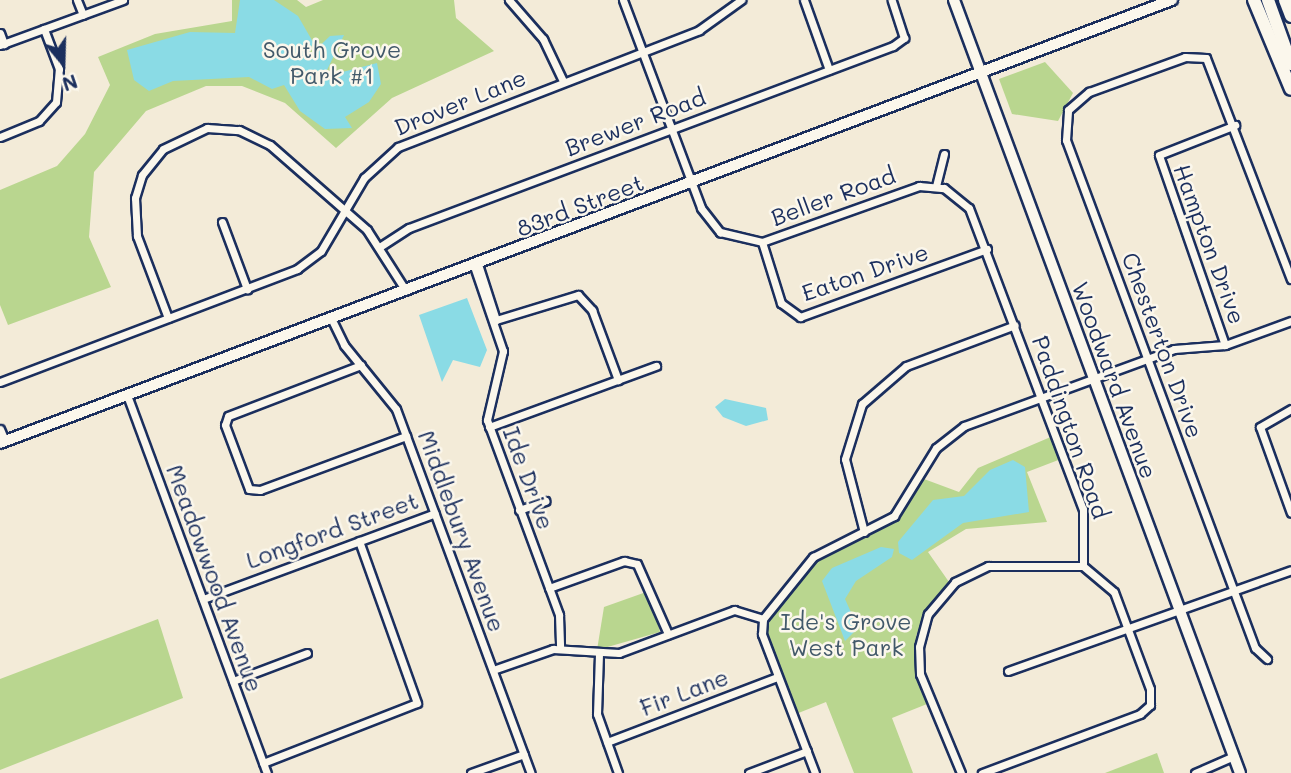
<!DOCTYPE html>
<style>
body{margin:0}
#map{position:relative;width:1291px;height:773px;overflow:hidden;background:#f3ebd8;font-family:Mali,sans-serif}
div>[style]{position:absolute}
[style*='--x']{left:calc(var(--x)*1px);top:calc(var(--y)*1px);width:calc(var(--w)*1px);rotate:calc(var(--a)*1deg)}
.green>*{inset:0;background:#b9d68f}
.water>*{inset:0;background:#8adbe5}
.roads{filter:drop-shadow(2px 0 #1b2f5e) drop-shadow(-2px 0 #1b2f5e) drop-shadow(0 2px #1b2f5e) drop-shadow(0 -2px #1b2f5e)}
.minor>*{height:7px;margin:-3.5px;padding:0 3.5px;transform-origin:3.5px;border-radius:3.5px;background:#fbf7ec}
.secondary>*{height:10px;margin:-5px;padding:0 5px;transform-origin:5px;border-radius:5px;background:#fbf7ec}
.motorway>*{height:12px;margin:-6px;padding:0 6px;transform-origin:6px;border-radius:6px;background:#fbf7ec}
span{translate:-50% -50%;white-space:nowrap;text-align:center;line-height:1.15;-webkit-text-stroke:5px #fbf7ec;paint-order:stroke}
.park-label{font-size:23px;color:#42596a}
.street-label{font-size:23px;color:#1b2f5e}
.north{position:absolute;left:28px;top:28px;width:70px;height:70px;-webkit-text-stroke:5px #fbf7ec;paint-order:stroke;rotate:161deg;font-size:19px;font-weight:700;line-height:28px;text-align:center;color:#1b2f5e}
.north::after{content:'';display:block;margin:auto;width:24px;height:32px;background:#1b2f5e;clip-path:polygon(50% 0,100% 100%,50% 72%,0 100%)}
</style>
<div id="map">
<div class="green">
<div style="clip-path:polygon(232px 0,297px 0,306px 7px,323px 0,454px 0,456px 18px,494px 51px,392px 98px,336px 148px,285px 103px,242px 86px,206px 86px,146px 111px,94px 172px,89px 237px,111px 287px,8px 325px,0 305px,0 190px,57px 166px,85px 134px,110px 85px,98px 57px,155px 34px,232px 21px)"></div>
<div style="clip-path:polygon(1045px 62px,1073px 93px,1058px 121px,1012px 114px,999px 79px)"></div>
<div style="clip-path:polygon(1053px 436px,1061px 459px,1027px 472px,1047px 522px,966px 529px,928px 552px,949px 582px,926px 611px,916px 636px,916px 671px,927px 704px,892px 718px,913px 773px,854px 773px,826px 702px,796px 714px,775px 667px,766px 634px,770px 620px,815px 559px,894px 522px,924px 479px,959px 492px,978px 468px)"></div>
<div style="clip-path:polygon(649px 591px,660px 632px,597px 650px,604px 607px)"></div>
<div style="clip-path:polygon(158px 619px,183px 698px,0 770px,0 679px)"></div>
<div style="clip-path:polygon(1157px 753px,1164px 773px,1105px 773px)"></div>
</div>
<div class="water">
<div style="clip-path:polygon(240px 0,274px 0,298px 16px,313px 42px,308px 57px,330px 36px,344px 35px,327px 70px,331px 75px,377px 63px,381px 84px,369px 102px,345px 117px,352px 128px,325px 129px,300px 111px,284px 85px,272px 89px,249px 77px,173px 81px,149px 91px,134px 80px,127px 50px,190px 32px,235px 33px)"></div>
<div style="clip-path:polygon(467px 298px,487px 350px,480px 367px,453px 360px,442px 382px,419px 315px)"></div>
<div style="clip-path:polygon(725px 399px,766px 408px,768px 420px,746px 426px,723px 417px,715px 407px)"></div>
<div style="clip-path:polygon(1013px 460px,1025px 467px,1029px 512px,963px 523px,912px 560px,899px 553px,898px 542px,933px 500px,964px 496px,990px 470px)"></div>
<div style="clip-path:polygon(881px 547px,894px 549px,892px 557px,856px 581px,845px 599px,858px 628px,845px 641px,822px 581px,832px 568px)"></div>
</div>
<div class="roads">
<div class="minor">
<div style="--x:77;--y:0;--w:16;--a:68"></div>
<div style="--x:509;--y:0;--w:52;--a:48.9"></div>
<div style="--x:543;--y:39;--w:47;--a:64.5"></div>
<div style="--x:623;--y:0;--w:222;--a:69.4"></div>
<div style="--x:701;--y:208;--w:31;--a:52"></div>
<div style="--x:720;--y:232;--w:43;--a:13.4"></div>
<div style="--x:762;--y:242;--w:167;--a:-19.6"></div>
<div style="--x:919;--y:186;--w:25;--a:5"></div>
<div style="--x:944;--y:188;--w:32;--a:39"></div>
<div style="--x:969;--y:208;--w:322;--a:69.3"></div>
<div style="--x:1083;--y:509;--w:57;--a:90"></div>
<div style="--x:804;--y:0;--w:74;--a:70.3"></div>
<div style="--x:0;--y:33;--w:12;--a:70"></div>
<div style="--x:0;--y:45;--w:131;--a:-20.1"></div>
<div style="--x:0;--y:137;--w:42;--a:-22.3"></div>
<div style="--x:39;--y:121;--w:25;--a:-48"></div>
<div style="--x:56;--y:102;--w:33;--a:-85"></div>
<div style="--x:59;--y:69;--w:43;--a:-110.6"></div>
<div style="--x:936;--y:186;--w:33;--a:-76"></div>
<div style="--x:222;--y:222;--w:72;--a:69.5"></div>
<div style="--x:762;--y:242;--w:64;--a:72.7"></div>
<div style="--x:781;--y:303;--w:24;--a:36"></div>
<div style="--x:800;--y:317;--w:199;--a:-20"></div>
<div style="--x:381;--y:246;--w:33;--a:-33"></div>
<div style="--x:409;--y:228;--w:517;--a:-20.61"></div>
<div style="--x:893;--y:46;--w:14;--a:-36"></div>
<div style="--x:904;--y:38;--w:40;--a:-108"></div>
<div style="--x:478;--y:264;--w:59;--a:72.2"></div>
<div style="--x:474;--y:266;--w:90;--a:71.2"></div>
<div style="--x:503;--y:351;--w:71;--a:103.1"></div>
<div style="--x:487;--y:420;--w:208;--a:69.7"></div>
<div style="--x:559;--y:615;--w:33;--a:88"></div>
<div style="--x:168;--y:318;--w:88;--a:-110.7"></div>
<div style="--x:137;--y:236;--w:38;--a:-93"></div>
<div style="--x:135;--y:198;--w:24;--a:-73"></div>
<div style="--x:142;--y:175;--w:33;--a:-51"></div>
<div style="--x:163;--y:149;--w:49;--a:-25.5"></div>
<div style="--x:207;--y:128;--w:32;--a:4"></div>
<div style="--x:239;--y:130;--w:34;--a:26"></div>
<div style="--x:270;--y:145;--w:129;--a:41.2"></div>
<div style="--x:367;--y:230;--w:72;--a:57.4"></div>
<div style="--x:331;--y:318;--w:30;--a:64"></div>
<div style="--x:344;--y:345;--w:82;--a:50.9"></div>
<div style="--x:396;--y:409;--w:388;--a:69.7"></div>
<div style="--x:496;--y:320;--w:86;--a:-17"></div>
<div style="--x:578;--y:295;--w:21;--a:47"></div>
<div style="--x:592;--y:310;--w:75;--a:69.6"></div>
<div style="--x:1225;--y:345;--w:201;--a:-109.2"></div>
<div style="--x:1159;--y:155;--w:82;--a:-21.5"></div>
<div style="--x:361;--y:365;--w:142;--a:159"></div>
<div style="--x:228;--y:416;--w:9;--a:108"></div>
<div style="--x:225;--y:425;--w:68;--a:69.4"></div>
<div style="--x:249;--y:489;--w:11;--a:5"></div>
<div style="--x:260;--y:490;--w:156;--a:-20.3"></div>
<div style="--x:0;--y:382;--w:318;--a:-20.8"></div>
<div style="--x:297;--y:269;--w:30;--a:-37"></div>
<div style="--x:321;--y:251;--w:85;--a:-59.5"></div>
<div style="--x:364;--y:178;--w:46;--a:-42.4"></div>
<div style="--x:398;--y:147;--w:323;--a:-21.2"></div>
<div style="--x:699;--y:30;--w:52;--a:-35.5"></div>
<div style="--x:127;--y:395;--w:403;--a:69.7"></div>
<div style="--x:1291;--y:409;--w:36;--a:150"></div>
<div style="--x:1260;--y:427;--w:91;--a:70.2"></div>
<div style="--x:489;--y:427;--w:178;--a:-20.1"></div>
<div style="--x:0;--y:429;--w:13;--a:67"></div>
<div style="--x:519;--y:510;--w:28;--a:-19"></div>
<div style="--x:864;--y:532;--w:75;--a:-104.6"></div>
<div style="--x:845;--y:459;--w:58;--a:-72.8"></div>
<div style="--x:862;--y:404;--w:58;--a:-40.8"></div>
<div style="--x:906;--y:366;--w:116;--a:-20.6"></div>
<div style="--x:549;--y:588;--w:80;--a:-19.8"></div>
<div style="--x:624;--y:561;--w:13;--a:13"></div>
<div style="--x:637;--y:564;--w:77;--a:66.1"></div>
<div style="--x:203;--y:599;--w:247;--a:-20.3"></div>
<div style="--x:599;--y:654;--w:60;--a:91.9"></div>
<div style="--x:597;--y:714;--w:63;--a:70.4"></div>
<div style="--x:1267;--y:659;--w:16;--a:-137"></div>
<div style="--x:1255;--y:648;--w:542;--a:-110.41"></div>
<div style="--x:1066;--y:140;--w:30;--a:-86"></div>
<div style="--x:1068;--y:110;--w:28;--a:-41"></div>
<div style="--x:1089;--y:92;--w:102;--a:-20"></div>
<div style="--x:1185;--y:57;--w:21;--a:3"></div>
<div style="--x:1206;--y:58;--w:237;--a:69"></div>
<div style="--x:493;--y:670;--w:64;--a:-19.3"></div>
<div style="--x:553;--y:649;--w:66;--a:3.5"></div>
<div style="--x:619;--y:653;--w:123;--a:-20.5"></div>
<div style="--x:734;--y:610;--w:30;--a:17"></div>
<div style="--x:1008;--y:671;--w:300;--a:-19.6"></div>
<div style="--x:233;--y:681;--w:79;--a:-20.7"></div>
<div style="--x:607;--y:742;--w:180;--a:-20.9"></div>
<div style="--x:263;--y:763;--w:165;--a:-21.3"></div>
<div style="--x:417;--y:703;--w:172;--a:-109.7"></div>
<div style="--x:471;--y:773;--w:56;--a:-19.7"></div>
<div style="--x:749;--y:773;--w:62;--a:-20.8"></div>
<div style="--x:815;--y:773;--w:149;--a:-110.9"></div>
<div style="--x:762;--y:634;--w:15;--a:-86"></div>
<div style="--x:763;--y:619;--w:80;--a:-51.1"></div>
<div style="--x:813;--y:557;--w:91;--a:-26.8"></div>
<div style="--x:894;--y:516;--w:80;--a:-58.3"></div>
<div style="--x:936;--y:448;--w:36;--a:-38"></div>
<div style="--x:964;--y:426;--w:224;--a:-20.1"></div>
<div style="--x:1174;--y:349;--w:51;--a:-4.5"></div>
<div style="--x:1225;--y:345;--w:70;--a:-20"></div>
<div style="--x:961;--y:773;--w:107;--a:-112.5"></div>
<div style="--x:920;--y:674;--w:27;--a:-92"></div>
<div style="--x:919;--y:647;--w:34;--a:-75"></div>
<div style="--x:928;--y:614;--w:42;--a:-49.8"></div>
<div style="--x:955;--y:582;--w:37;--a:-26"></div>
<div style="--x:988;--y:566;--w:95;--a:0"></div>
<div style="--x:1083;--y:566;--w:40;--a:40"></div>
<div style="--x:1114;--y:592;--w:103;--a:69.6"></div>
<div style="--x:1150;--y:689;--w:16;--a:90"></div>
<div style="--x:1150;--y:705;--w:13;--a:138"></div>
<div style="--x:1140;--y:714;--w:169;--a:159.5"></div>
<div style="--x:1195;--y:773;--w:43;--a:-23.6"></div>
</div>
<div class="secondary">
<div style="--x:954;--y:0;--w:824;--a:69.7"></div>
<div style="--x:0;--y:443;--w:1253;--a:-20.71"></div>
</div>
<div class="motorway">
<div style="--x:1254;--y:0;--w:96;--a:67.4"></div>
<div style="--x:1268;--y:0;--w:68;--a:70.2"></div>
<div style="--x:1285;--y:0;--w:17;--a:69"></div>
</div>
</div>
<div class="park-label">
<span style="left:332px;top:62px">South Grove<br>Park #1</span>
<span style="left:846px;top:634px">Ide's Grove<br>West Park</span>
</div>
<div class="street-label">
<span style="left:460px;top:102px;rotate:-22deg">Drover Lane</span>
<span style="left:635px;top:122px;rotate:-21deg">Brewer Road</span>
<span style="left:833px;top:196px;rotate:-20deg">Beller Road</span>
<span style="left:580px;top:205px;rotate:-21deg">83rd Street</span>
<span style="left:1210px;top:244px;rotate:70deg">Hampton Drive</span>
<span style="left:865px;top:272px;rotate:-19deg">Eaton Drive</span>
<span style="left:1163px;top:345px;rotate:70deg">Chesterton Drive</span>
<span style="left:1115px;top:380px;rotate:70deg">Woodward Avenue</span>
<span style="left:1071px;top:427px;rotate:71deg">Paddington Road</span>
<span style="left:529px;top:478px;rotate:70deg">Ide Drive</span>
<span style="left:332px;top:530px;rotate:-20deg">Longford Street</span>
<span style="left:462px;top:531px;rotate:70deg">Middlebury Avenue</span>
<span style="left:215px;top:578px;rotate:70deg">Meadowwood Avenue</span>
<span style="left:684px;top:692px;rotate:-21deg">Fir Lane</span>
</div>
<div class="north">N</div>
</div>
